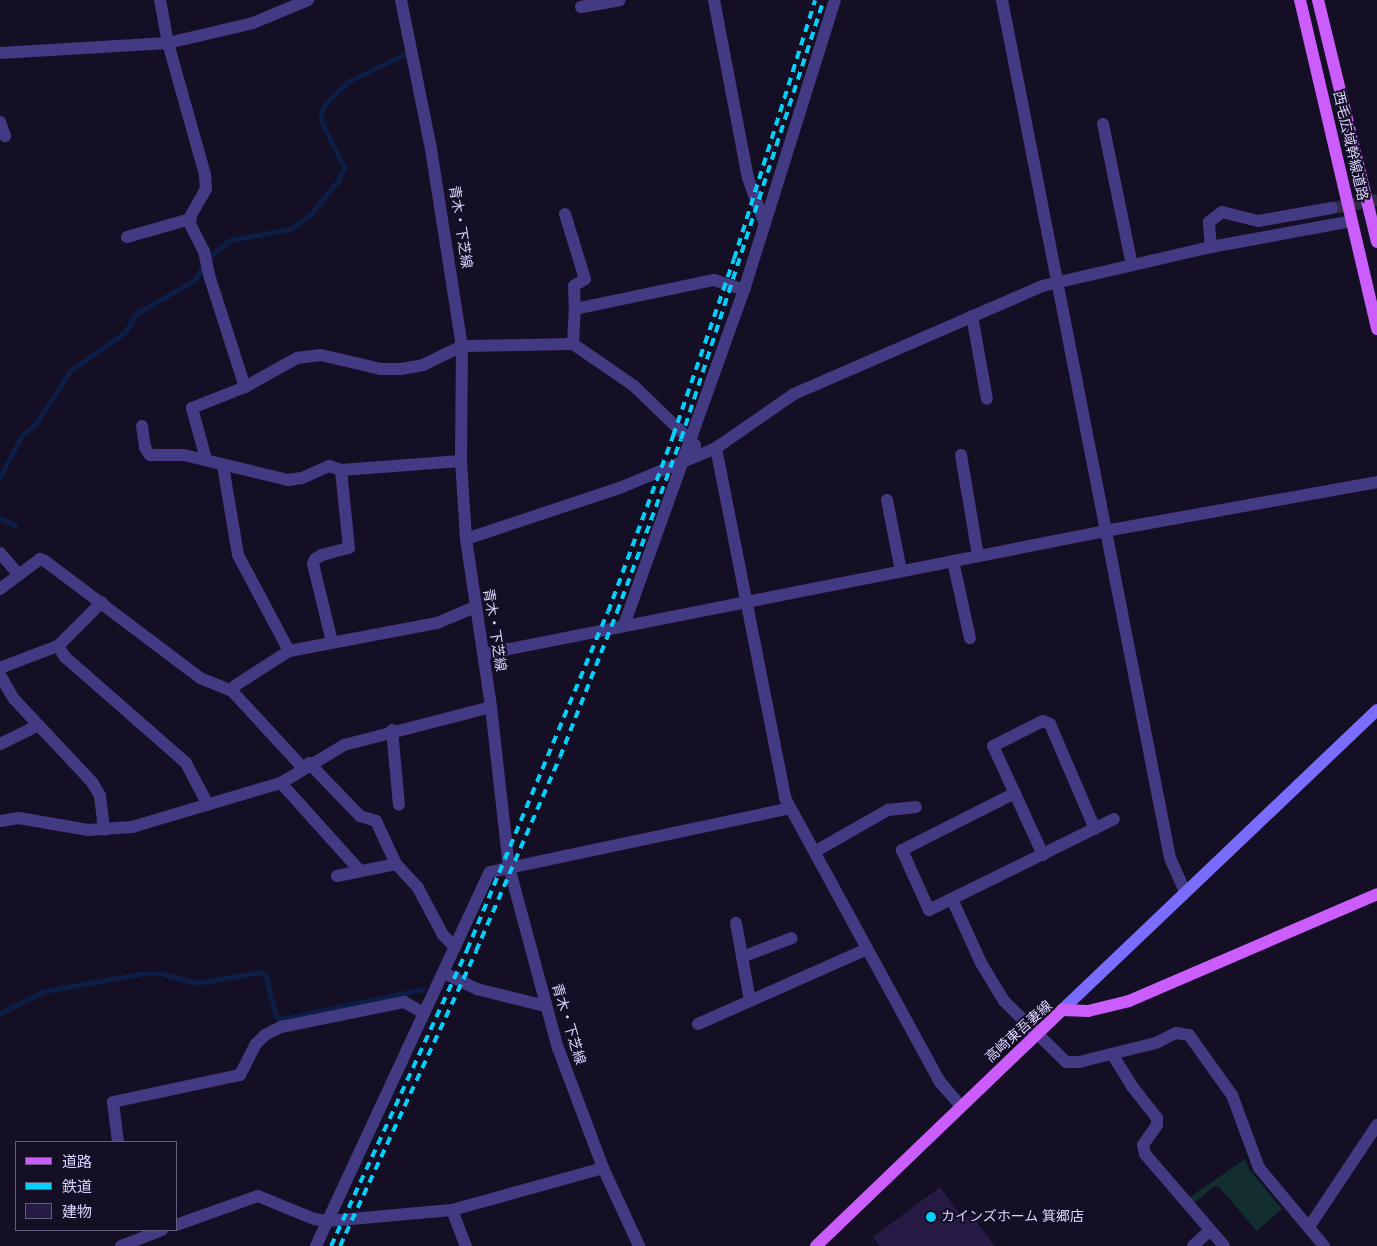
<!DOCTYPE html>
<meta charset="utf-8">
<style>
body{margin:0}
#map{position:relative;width:1377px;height:1246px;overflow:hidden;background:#140f25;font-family:"Nunito Sans","Noto Sans JP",sans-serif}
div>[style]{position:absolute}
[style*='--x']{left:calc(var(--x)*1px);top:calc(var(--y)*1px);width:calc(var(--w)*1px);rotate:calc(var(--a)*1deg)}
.green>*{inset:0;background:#122e2e}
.stream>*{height:4.5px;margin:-2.25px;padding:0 2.25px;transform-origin:2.25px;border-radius:2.25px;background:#0d1e46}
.building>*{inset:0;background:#271b45}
.street-tunnel>*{height:12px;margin-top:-6px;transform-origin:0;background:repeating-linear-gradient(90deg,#322c46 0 12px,transparent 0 18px)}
.street>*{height:12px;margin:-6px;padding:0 6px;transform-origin:6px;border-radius:6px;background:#423b83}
.secondary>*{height:12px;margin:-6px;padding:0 6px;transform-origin:6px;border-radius:6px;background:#7a6cfc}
.primary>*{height:12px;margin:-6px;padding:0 6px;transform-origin:6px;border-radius:6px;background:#cb5dfc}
.rail>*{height:4px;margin-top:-2px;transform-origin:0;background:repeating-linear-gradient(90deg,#05d0f9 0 8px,transparent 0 14px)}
.dots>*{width:14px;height:14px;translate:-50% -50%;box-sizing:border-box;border:2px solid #140f25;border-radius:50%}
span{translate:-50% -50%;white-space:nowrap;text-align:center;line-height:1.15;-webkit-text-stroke:4px #140f25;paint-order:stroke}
.street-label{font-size:14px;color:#dbd3fe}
.poi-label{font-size:14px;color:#dbd3fe}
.left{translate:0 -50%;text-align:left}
.legend{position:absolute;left:15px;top:1141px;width:162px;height:90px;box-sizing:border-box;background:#140f25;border:1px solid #645d7c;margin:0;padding:6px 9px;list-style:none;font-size:15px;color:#dbd3fe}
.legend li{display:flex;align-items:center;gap:10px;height:25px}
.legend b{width:25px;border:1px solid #645d7c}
</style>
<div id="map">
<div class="green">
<div style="clip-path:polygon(1245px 1159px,1249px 1169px,1282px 1209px,1257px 1231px,1219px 1187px,1215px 1186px,1194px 1203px,1190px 1197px)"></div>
</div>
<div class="stream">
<div style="--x:208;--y:258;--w:28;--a:-39"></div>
<div style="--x:230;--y:240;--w:62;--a:-10.2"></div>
<div style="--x:291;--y:229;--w:25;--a:-37"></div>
<div style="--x:311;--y:214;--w:43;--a:-50.7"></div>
<div style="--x:338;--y:181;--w:14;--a:-65"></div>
<div style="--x:344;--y:168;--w:52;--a:-116.1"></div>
<div style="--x:321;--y:121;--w:7;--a:-90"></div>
<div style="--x:321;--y:114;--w:12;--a:-66"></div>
<div style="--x:326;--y:103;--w:32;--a:-44"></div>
<div style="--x:349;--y:81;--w:62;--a:-25.7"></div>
<div style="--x:0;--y:477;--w:45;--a:-62.3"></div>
<div style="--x:21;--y:437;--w:23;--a:-43"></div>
<div style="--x:38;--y:421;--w:59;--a:-57.4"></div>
<div style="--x:70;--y:371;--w:67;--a:-35.3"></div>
<div style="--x:125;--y:332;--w:22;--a:-58"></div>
<div style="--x:137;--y:313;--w:67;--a:-29.6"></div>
<div style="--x:195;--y:280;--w:18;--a:-61"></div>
<div style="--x:0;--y:518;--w:17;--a:25"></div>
<div style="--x:0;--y:1013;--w:50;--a:-26.1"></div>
<div style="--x:45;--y:991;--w:97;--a:-10.1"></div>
<div style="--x:140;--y:974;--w:23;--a:0"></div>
<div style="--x:163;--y:974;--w:35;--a:15"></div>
<div style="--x:197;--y:983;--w:64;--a:-9.9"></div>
<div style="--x:260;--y:972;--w:7;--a:27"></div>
<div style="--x:266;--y:975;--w:42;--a:76.3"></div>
<div style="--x:276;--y:1016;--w:7;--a:27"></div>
<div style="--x:282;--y:1019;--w:144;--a:-12"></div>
</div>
<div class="building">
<div style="clip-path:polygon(940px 1187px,963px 1218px,972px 1216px,995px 1246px,880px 1246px,873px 1237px)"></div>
</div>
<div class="street-tunnel">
<div style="--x:1332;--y:208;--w:46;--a:-10.1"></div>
</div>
<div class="street">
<div style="--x:160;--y:0;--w:44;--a:79.5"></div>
<div style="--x:168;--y:43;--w:137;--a:74.3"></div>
<div style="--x:205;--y:175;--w:14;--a:86"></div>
<div style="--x:206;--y:189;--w:30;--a:120"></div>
<div style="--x:191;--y:215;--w:9;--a:96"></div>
<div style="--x:190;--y:224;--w:30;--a:63"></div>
<div style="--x:204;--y:251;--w:25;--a:78"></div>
<div style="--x:209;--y:275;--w:118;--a:72.2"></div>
<div style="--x:401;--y:0;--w:152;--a:78.6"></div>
<div style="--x:431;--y:149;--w:199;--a:81.1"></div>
<div style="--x:462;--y:346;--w:115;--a:90.5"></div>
<div style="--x:461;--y:461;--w:78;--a:86.3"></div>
<div style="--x:466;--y:539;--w:170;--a:81.5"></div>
<div style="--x:491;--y:707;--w:161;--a:83.6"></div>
<div style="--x:509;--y:867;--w:188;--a:74.9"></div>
<div style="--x:558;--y:1048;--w:128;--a:69.4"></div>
<div style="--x:603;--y:1168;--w:86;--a:65.2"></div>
<div style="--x:714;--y:0;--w:181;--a:79.2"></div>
<div style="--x:748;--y:178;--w:47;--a:70"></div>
<div style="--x:1002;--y:0;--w:874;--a:78.92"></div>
<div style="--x:1170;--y:858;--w:36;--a:66"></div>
<div style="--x:581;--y:7;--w:39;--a:-10"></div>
<div style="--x:0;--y:53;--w:168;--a:-3.4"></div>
<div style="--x:168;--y:43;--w:87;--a:-13.2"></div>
<div style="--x:253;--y:23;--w:60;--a:-22.7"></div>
<div style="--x:0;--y:122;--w:15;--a:70"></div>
<div style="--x:1103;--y:124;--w:144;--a:78.4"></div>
<div style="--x:565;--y:214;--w:68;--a:72.9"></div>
<div style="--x:585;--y:279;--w:13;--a:148"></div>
<div style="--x:574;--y:286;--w:23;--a:88"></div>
<div style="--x:127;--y:237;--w:66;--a:-15.9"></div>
<div style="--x:1211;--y:247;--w:25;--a:-95"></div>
<div style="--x:1209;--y:222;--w:16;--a:-38"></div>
<div style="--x:1222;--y:212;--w:37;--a:14"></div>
<div style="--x:1258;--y:221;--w:75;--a:-10"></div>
<div style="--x:972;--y:316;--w:84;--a:79.8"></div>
<div style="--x:573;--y:344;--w:35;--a:-87"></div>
<div style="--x:575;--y:309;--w:142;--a:-11.8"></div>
<div style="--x:714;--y:280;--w:32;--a:18"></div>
<div style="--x:142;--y:426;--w:22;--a:82"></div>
<div style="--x:145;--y:448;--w:9;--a:54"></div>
<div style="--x:150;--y:455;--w:34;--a:0"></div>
<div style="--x:184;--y:455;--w:107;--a:13.5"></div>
<div style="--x:288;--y:480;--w:14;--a:-8"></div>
<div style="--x:302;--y:478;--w:30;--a:-24"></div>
<div style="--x:329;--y:466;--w:13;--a:18"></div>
<div style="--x:341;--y:470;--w:120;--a:-4.3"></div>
<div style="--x:716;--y:448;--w:357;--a:78.8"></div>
<div style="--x:785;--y:798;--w:324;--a:61.4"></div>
<div style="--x:940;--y:1082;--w:32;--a:49"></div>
<div style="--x:961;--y:455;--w:102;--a:80.4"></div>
<div style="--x:206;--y:459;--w:53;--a:-105.4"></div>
<div style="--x:192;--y:408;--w:57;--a:-21.6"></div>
<div style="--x:245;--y:387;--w:60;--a:-29.1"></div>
<div style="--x:297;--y:358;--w:24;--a:-7"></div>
<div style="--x:321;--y:355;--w:62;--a:13.1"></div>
<div style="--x:381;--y:369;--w:20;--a:0"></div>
<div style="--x:401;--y:369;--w:22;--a:-10"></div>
<div style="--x:423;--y:365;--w:43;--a:-26"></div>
<div style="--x:462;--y:346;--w:111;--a:-1"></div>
<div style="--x:573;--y:344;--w:74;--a:34.5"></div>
<div style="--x:634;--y:386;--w:85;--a:44"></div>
<div style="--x:223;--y:466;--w:90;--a:80.4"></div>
<div style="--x:238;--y:555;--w:109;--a:62"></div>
<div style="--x:887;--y:500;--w:72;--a:78.8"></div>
<div style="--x:466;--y:539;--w:164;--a:-18.4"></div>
<div style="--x:622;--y:487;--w:102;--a:-22.5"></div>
<div style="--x:716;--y:448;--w:95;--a:-34.7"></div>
<div style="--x:794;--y:394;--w:270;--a:-23.5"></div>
<div style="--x:1042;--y:286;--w:173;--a:-13"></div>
<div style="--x:1211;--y:247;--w:143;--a:-10.4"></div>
<div style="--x:0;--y:553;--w:29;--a:49"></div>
<div style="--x:953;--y:561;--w:79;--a:77.6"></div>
<div style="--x:0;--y:589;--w:50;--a:-36.9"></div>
<div style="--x:40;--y:559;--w:5;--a:22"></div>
<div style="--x:45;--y:561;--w:194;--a:37"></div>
<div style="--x:200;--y:678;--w:35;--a:22"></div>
<div style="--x:232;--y:691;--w:105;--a:47.3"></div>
<div style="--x:624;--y:625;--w:356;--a:-70.3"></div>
<div style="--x:744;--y:290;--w:304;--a:-72.6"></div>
<div style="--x:332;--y:642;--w:80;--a:-103.7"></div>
<div style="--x:313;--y:564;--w:5;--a:-68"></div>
<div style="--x:315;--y:559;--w:8;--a:-30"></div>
<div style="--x:322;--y:555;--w:28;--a:-15"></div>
<div style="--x:349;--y:548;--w:78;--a:-95.9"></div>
<div style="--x:58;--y:646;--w:13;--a:58"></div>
<div style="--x:65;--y:657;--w:161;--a:41.2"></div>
<div style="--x:186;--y:763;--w:47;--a:62.4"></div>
<div style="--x:484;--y:654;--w:633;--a:-11.2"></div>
<div style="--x:1105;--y:531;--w:276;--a:-10.2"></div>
<div style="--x:0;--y:668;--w:62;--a:-20.8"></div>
<div style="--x:58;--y:646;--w:62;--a:-45"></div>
<div style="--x:0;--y:675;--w:28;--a:60"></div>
<div style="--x:14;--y:699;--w:114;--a:46.8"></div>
<div style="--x:92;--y:782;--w:16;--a:60"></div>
<div style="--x:100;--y:796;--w:34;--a:83"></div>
<div style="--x:232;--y:691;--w:7;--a:-56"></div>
<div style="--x:236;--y:685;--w:63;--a:-32.7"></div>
<div style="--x:289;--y:651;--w:151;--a:-10.7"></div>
<div style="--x:437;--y:623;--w:41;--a:-22.8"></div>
<div style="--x:392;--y:730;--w:75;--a:84.7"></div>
<div style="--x:0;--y:744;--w:43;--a:-26"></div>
<div style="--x:309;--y:763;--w:74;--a:46.1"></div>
<div style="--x:360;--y:816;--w:17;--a:17"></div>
<div style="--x:376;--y:821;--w:47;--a:65.1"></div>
<div style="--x:396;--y:864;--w:33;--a:47"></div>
<div style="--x:418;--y:888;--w:53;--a:62"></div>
<div style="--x:443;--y:935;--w:17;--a:45"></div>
<div style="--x:281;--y:783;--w:118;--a:48.1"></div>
<div style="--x:1015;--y:793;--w:127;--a:153.2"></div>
<div style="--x:902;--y:850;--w:66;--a:65.8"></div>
<div style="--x:929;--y:910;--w:206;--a:-26.2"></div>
<div style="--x:0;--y:821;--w:19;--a:-9"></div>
<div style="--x:19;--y:818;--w:70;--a:9.9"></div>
<div style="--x:88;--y:830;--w:44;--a:-3.9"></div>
<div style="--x:132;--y:827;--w:155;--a:-16.5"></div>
<div style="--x:281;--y:783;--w:74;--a:-31.1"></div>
<div style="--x:344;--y:745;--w:152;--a:-14.5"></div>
<div style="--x:816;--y:851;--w:83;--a:-29.7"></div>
<div style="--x:888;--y:810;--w:28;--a:-6"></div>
<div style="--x:1043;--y:855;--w:120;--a:-114.6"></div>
<div style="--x:993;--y:746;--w:56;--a:-26.6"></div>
<div style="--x:1043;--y:721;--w:8;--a:23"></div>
<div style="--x:1050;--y:724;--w:114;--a:66.8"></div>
<div style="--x:337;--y:876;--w:60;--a:-11.5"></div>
<div style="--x:952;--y:899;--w:70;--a:65.6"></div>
<div style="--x:981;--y:963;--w:44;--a:58.8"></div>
<div style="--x:1004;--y:1001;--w:87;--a:44.5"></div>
<div style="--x:1066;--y:1062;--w:13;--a:0"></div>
<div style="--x:1079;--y:1062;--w:79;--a:-13.9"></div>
<div style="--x:1156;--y:1043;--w:22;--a:-27"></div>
<div style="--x:1176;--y:1033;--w:13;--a:9"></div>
<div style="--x:1189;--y:1035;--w:74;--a:54.4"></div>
<div style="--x:1232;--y:1095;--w:78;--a:69.7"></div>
<div style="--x:1259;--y:1168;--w:102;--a:50.2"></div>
<div style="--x:736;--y:923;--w:79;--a:79.8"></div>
<div style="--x:742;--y:957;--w:53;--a:-20.8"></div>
<div style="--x:444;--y:973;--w:37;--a:26"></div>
<div style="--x:477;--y:989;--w:70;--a:14"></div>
<div style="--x:698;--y:1024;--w:185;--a:-23.9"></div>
<div style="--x:1112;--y:1054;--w:36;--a:58"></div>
<div style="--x:1131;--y:1085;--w:42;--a:51.8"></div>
<div style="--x:1157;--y:1118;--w:7;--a:90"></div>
<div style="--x:1157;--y:1125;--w:24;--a:125"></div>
<div style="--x:1143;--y:1145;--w:9;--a:77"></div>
<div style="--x:1145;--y:1154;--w:121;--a:49.3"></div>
<div style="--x:118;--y:1142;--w:40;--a:-97.1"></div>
<div style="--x:113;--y:1102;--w:130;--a:-12"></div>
<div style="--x:240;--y:1075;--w:35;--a:-63"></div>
<div style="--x:256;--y:1044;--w:13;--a:-45"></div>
<div style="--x:265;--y:1035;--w:18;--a:-27"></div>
<div style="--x:281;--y:1027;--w:126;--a:-11.5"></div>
<div style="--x:404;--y:1002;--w:23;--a:29"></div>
<div style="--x:452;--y:1210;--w:39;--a:69"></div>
<div style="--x:176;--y:1225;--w:87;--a:-19.5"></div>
<div style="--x:258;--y:1196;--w:61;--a:22.3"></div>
<div style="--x:314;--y:1219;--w:15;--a:8"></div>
<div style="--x:329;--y:1221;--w:123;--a:-5.1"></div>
<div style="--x:452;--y:1210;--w:157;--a:-15.5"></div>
<div style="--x:1309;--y:1227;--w:123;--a:-56.3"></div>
<div style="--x:121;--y:1246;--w:44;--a:-21.3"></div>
<div style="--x:316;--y:1246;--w:412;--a:-65.1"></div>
<div style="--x:490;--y:872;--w:307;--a:-12"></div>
<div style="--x:1193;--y:1246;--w:23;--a:-43"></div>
</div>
<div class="secondary">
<div style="--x:1062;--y:1010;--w:435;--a:-43.6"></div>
</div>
<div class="primary">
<div style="--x:1300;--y:0;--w:338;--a:76.8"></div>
<div style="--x:1318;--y:0;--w:249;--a:76.3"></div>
<div style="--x:816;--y:1246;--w:341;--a:-43.8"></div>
<div style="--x:1062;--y:1010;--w:26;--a:2"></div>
<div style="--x:1088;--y:1011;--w:42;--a:-13.7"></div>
<div style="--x:1129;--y:1001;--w:270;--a:-23.3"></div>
</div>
<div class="rail">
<div style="--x:331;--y:1246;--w:326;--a:-65.3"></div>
<div style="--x:467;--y:950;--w:366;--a:-67.4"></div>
<div style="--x:608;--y:612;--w:188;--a:-69.7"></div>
<div style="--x:673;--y:436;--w:187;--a:-71"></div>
<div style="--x:734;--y:259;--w:271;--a:-72.6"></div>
<div style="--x:340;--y:1246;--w:325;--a:-65.2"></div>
<div style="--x:476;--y:951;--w:211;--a:-66.6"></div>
<div style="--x:560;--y:757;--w:156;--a:-68.5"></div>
<div style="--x:617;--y:612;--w:184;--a:-69.7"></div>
<div style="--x:681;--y:439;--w:462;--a:-72"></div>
</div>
<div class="dots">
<div style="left:931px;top:1217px;background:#05d0f9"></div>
</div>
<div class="street-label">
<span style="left:1350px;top:146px;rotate:77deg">西毛広域幹線道路</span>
<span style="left:460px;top:227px;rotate:81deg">青木・下芝線</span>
<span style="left:494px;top:630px;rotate:81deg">青木・下芝線</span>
<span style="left:568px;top:1024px;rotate:73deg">青木・下芝線</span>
<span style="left:1019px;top:1032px;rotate:-42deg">高崎東吾妻線</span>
</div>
<div class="poi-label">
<span class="left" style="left:941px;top:1217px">カインズホーム 箕郷店</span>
</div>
<ul class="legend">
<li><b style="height:6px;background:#cb5dfc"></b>道路</li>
<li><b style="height:6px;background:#05d0f9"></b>鉄道</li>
<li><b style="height:14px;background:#271b45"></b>建物</li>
</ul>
</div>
